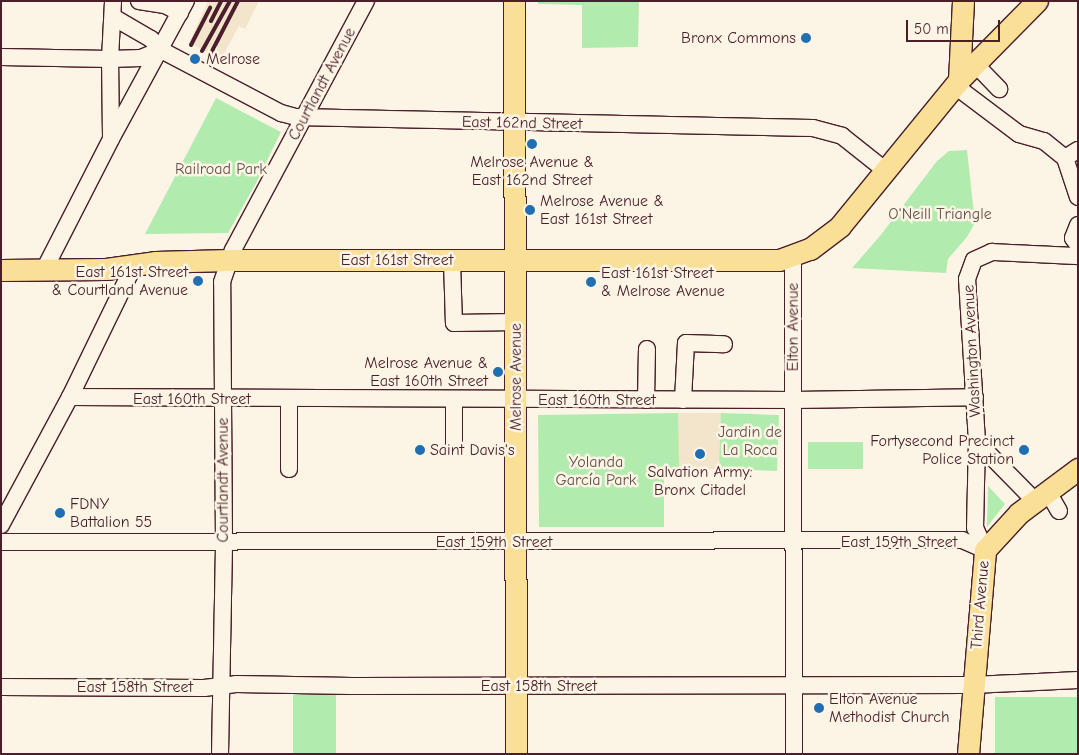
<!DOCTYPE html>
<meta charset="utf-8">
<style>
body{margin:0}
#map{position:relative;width:1079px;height:755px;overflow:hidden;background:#fcf5e5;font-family:"Comic Neue",sans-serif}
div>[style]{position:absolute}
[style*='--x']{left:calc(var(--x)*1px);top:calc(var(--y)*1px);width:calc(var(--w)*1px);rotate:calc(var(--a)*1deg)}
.built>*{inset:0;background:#f3e4cc;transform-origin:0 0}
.green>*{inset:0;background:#b2ebae;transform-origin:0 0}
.roads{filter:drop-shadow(1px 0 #4a1f2b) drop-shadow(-1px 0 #4a1f2b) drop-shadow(0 1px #4a1f2b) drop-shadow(0 -1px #4a1f2b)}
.minor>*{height:16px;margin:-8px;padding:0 8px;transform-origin:8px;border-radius:8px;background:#fcf5e5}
.major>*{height:21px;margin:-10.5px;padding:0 10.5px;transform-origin:10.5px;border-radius:10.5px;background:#fadf96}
.rail>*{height:4px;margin:-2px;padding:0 2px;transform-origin:2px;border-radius:2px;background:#4a1f2b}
.dots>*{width:14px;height:14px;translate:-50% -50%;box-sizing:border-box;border:2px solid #fcf5e5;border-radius:50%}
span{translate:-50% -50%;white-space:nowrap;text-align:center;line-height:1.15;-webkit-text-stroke:5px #fcf5e5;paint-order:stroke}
.poi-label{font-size:16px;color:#4a1f2b}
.right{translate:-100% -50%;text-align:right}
.left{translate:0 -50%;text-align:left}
.street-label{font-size:16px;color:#4a1f2b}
.park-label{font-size:16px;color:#64524c}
.frame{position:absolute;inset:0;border:2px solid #4a1f2b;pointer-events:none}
.scale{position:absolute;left:906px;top:20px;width:94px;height:22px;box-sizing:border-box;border:2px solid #4a1f2b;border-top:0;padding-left:6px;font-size:15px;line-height:18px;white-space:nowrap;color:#4a1f2b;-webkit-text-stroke:4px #fcf5e5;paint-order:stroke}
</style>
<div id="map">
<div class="built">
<div style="clip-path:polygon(208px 1px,259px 1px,245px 29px,239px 26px,221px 59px,189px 43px)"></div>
<div style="left:678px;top:413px;width:43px;height:56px"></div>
</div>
<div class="green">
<div style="clip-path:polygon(538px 1px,639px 1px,638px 47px,582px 48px,582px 5px,538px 4px)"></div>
<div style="clip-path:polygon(216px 98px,281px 132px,256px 183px,228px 233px,145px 234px)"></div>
<div style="clip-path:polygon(967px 150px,975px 223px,967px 237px,948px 259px,946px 273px,852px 268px,880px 236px,937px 161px,949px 151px)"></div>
<div style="clip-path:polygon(678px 413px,679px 469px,664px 470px,664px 527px,539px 527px,538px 415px)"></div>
<div style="left:721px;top:413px;width:58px;height:56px;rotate:2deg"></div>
<div style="left:808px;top:442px;width:55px;height:27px"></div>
<div style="clip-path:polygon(988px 486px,1005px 504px,987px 527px)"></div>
<div style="left:293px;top:691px;width:43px;height:62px"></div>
<div style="left:1078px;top:697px;width:57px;height:83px;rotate:90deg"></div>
</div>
<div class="roads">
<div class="minor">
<div style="--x:139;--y:1;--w:26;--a:9"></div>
<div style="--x:165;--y:5;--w:17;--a:28"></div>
<div style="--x:113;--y:17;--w:44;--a:30.1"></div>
<div style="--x:151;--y:39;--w:15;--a:48"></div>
<div style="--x:161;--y:50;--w:136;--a:27.7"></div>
<div style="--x:281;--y:113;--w:16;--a:15"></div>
<div style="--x:296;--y:117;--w:517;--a:1.22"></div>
<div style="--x:813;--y:128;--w:30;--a:15"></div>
<div style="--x:842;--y:136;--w:56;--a:38.5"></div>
<div style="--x:1;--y:57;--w:109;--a:1.1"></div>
<div style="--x:110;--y:59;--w:31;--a:-2"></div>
<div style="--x:141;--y:58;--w:22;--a:-22"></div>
<div style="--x:975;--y:64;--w:35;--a:46"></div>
<div style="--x:954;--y:85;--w:81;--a:37"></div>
<div style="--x:1019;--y:134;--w:26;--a:16"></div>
<div style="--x:1044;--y:141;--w:27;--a:39"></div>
<div style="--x:1065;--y:158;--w:41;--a:71.6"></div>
<div style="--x:111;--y:137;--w:78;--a:-90.7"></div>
<div style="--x:110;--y:59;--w:58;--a:-87"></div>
<div style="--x:1065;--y:158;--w:15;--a:-32"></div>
<div style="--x:1078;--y:225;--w:14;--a:111"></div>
<div style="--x:1073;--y:238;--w:9;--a:54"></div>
<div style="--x:793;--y:256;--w:498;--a:89.9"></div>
<div style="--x:452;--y:261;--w:62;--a:88.2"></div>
<div style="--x:454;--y:323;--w:62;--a:-0.9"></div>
<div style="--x:44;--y:270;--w:147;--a:-62.9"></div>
<div style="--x:111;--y:139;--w:157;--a:-61.5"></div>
<div style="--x:70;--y:397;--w:724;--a:0.24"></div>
<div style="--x:794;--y:400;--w:181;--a:-0.9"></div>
<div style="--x:289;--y:399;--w:70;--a:90"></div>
<div style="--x:454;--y:399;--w:44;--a:90"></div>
<div style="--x:646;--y:400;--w:51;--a:-88.9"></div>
<div style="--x:683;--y:400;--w:57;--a:-87"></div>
<div style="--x:686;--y:343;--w:38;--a:2"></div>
<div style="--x:977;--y:442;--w:83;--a:45.5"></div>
<div style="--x:1048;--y:492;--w:22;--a:60"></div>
<div style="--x:1;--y:525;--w:145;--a:-61.7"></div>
<div style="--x:70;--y:397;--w:147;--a:-64.1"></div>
<div style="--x:1;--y:542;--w:961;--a:-0.12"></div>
<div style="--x:962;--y:540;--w:25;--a:23"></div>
<div style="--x:985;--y:550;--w:24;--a:-114"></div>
<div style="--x:975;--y:528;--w:86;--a:-88.7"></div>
<div style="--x:977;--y:442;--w:163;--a:-93.5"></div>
<div style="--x:967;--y:279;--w:20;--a:-70"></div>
<div style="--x:974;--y:260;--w:20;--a:-24"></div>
<div style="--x:992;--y:252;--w:86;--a:2.7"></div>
<div style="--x:1;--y:687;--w:203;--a:0.3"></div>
<div style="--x:204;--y:688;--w:32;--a:-7"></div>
<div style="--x:236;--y:684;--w:116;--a:1"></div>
<div style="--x:352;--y:686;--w:621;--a:-0.09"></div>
<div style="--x:973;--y:685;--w:105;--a:-2.7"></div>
<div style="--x:220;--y:754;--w:212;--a:-88.9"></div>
<div style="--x:224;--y:542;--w:260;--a:-90.4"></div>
<div style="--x:222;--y:282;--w:34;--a:-71"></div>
<div style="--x:233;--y:250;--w:282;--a:-61.9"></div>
</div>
<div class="major">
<div style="--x:514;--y:1;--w:753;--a:89.85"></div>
<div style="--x:959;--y:80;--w:79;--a:-87.1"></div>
<div style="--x:1;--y:270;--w:105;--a:-0.5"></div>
<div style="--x:106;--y:269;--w:49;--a:-8.1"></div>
<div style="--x:155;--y:262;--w:74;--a:-1.5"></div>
<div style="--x:229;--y:260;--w:550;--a:0"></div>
<div style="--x:779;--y:260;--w:33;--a:-20"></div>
<div style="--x:810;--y:249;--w:38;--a:-37"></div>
<div style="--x:840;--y:226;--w:188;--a:-50.8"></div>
<div style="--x:959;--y:80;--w:111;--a:-45.4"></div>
<div style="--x:968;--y:754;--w:205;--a:-85.2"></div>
<div style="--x:985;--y:550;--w:50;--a:-47.4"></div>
<div style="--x:1019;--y:513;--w:74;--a:-36.7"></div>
</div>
</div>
<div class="rail">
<div style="--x:211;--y:21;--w:22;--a:-63"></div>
<div style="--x:191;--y:45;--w:42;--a:-62.8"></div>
<div style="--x:202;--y:51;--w:57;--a:-60.8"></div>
<div style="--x:210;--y:55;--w:61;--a:-62.6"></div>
</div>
<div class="dots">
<div style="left:806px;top:38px;background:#1f6fb2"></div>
<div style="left:195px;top:59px;background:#1f6fb2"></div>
<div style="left:532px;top:144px;background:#1f6fb2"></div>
<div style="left:530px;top:210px;background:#1f6fb2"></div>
<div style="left:198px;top:281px;background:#1f6fb2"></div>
<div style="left:591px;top:282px;background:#1f6fb2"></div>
<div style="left:498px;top:372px;background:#1f6fb2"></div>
<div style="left:420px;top:450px;background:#1f6fb2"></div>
<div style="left:1024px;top:450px;background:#1f6fb2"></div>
<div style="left:700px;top:454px;background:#1f6fb2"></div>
<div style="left:60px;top:513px;background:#1f6fb2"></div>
<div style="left:819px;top:708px;background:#1f6fb2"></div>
</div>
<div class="poi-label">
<span class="right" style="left:796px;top:38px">Bronx Commons</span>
<span class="left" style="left:206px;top:59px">Melrose</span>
<span style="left:532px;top:171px">Melrose Avenue &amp;<br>East 162nd Street</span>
<span class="left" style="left:540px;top:210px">Melrose Avenue &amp;<br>East 161st Street</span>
<span class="right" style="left:188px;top:281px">East 161st Street<br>&amp; Courtland Avenue</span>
<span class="left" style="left:601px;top:282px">East 161st Street<br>&amp; Melrose Avenue</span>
<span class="right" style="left:488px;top:372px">Melrose Avenue &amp;<br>East 160th Street</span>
<span class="right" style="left:1014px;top:450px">Fortysecond Precinct<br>Police Station</span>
<span class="left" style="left:430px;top:450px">Saint Davis's</span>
<span style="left:700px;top:481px">Salvation Army:<br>Bronx Citadel</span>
<span class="left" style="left:70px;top:513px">FDNY<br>Battalion 55</span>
<span class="left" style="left:829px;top:708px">Elton Avenue<br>Methodist Church</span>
</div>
<div class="street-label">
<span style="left:322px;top:84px;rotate:-62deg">Courtlandt Avenue</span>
<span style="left:522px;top:123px;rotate:1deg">East 162nd Street</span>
<span style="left:397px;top:260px">East 161st Street</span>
<span style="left:793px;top:327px;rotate:-90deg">Elton Avenue</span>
<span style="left:972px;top:351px;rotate:-93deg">Washington Avenue</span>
<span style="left:516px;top:377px;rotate:-90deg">Melrose Avenue</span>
<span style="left:192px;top:399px">East 160th Street</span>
<span style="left:597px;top:400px">East 160th Street</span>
<span style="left:223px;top:480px;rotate:-90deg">Courtlandt Avenue</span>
<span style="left:494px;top:542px">East 159th Street</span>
<span style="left:899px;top:542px">East 159th Street</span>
<span style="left:980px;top:605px;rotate:-85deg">Third Avenue</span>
<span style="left:539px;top:686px">East 158th Street</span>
<span style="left:135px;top:687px">East 158th Street</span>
</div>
<div class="park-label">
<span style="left:221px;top:169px">Railroad Park</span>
<span style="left:940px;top:214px">O'Neill Triangle</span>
<span style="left:750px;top:441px">Jardin de<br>La Roca</span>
<span style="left:596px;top:471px">Yolanda<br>García Park</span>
</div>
<div class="frame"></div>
<div class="scale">50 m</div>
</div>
